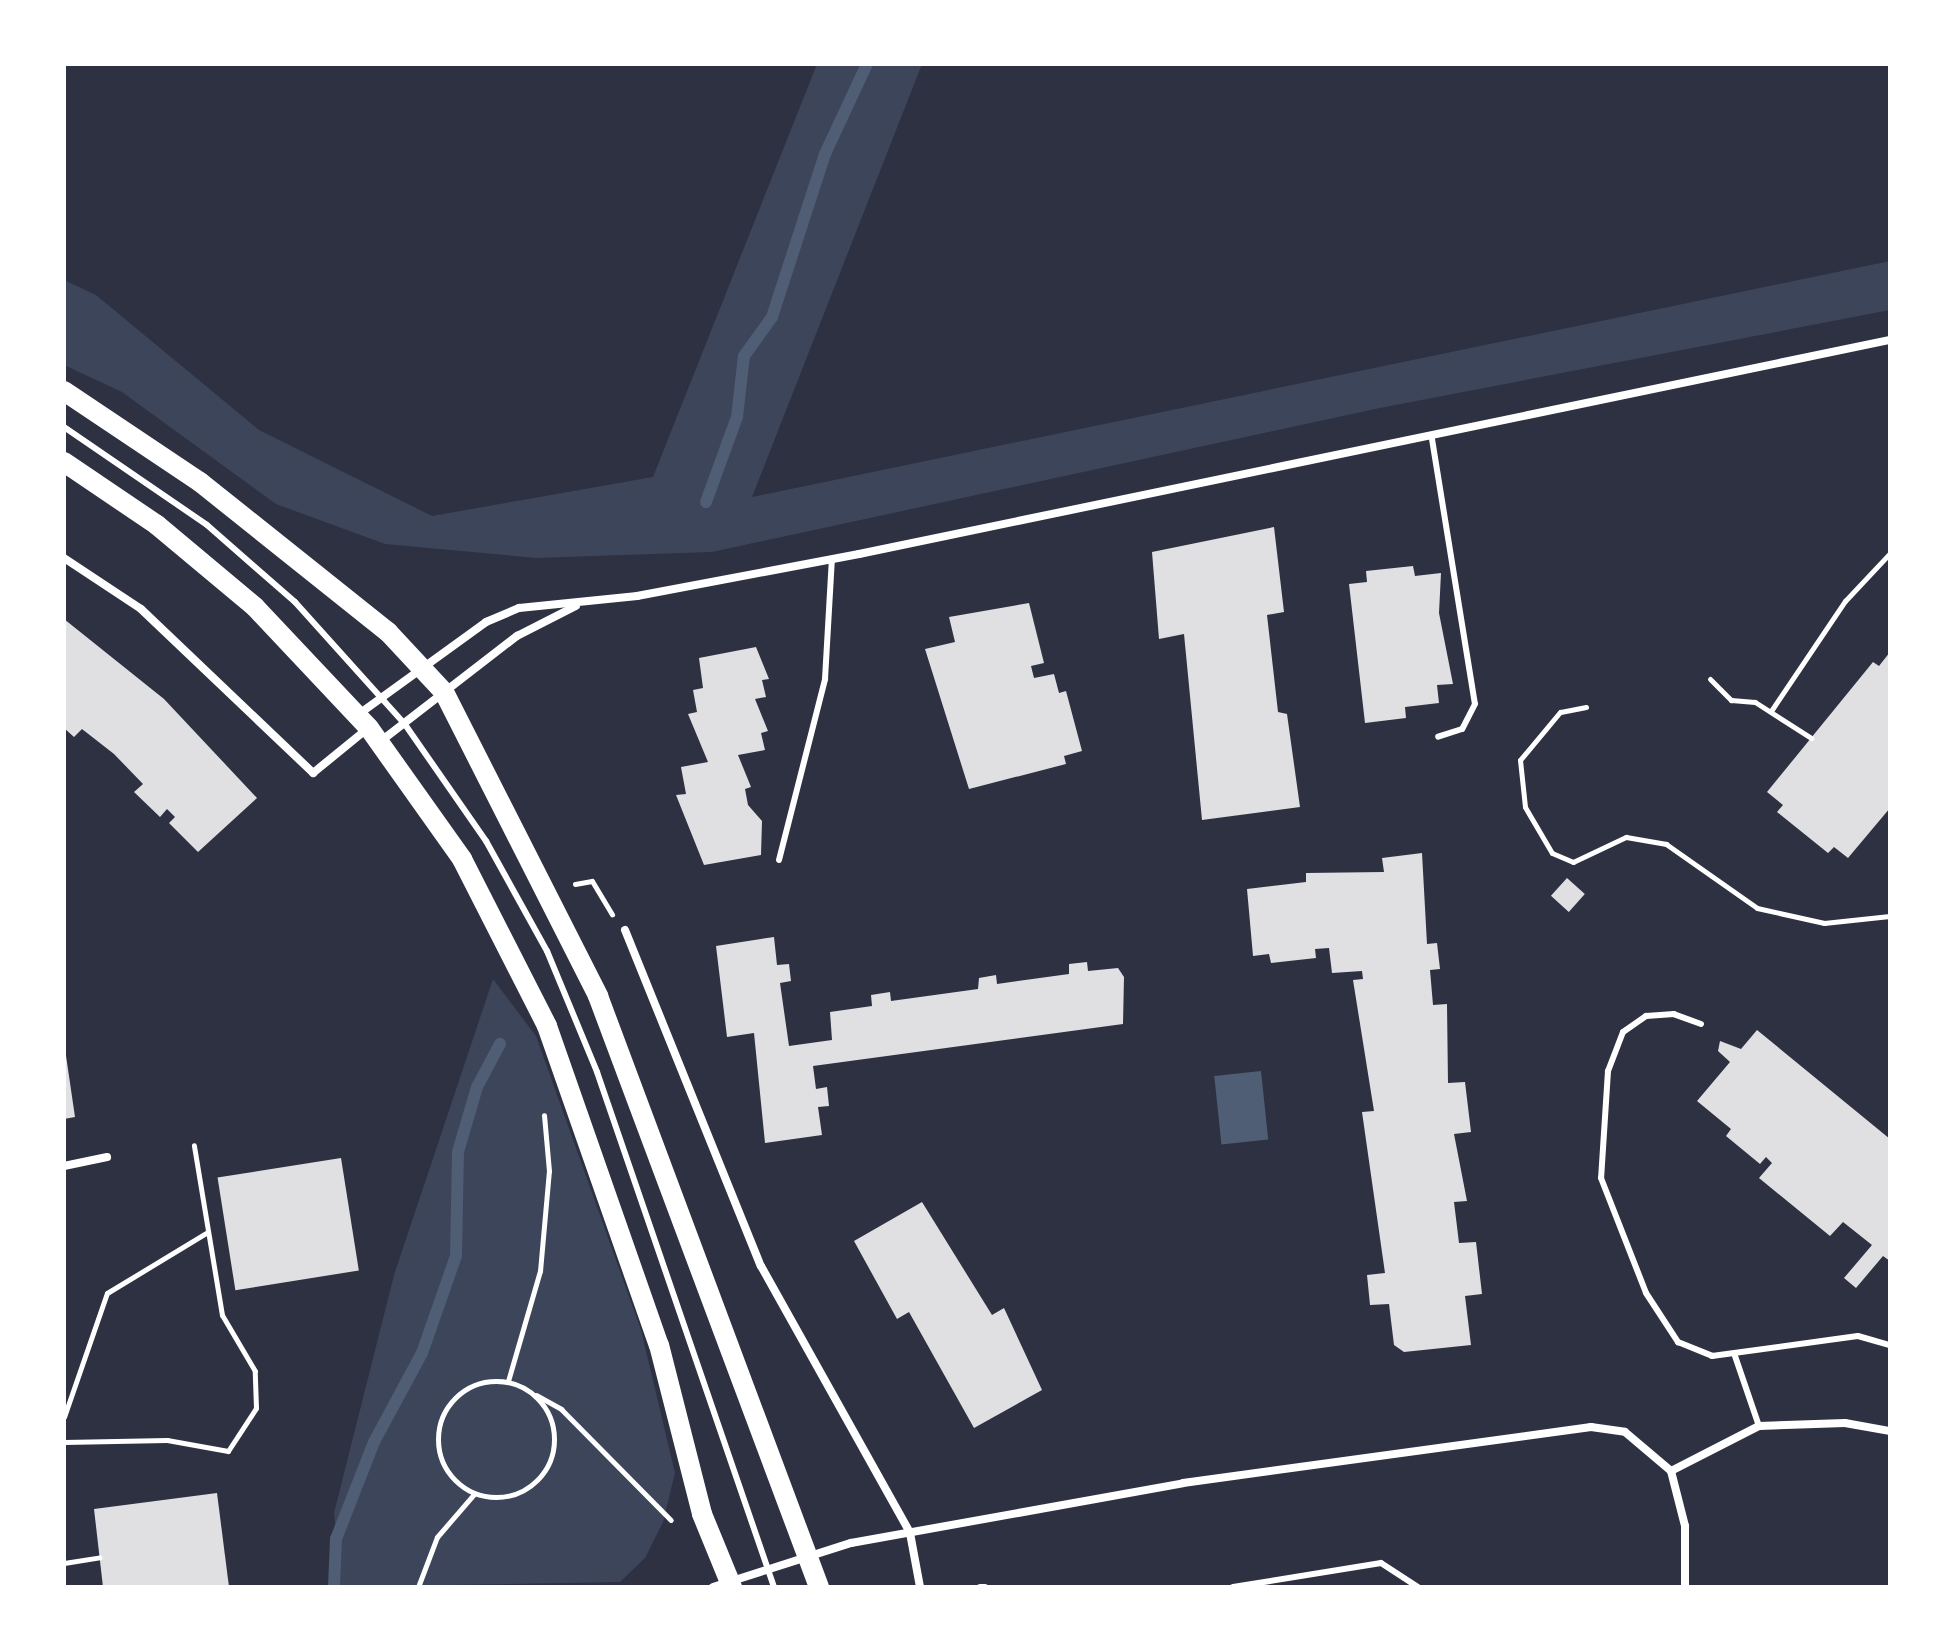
<!DOCTYPE html>
<style>
body{margin:0}
#map{position:relative;width:1954px;height:1651px;overflow:hidden;background:#2d3142;font-family:Raleway,sans-serif}
div>[style]{position:absolute}
[style*='--x']{left:calc(var(--x)*1px);top:calc(var(--y)*1px);width:calc(var(--w)*1px);rotate:calc(var(--a)*1deg)}
.green>*{inset:0;background:#3c4559}
.water>*{inset:0;background:#4f5d75;transform-origin:0 0}
.stream>*{height:12px;margin:-6px;padding:0 6px;transform-origin:6px;border-radius:6px;background:#4f5d75}
.building>*{inset:0;background:#e0e0e3;transform-origin:0 0}
.path>*{height:5px;margin:-2.5px;padding:0 2.5px;transform-origin:2.5px;border-radius:2.5px;background:#fff}
.path>.ring{margin:-2.5px;padding:0;box-sizing:content-box;background:none;border:5px solid #fff;border-radius:50%}
.service>*{height:6px;margin:-3px;padding:0 3px;transform-origin:3px;border-radius:3px;background:#fff}
.minor>*{height:8px;margin:-4px;padding:0 4px;transform-origin:4px;border-radius:4px;background:#fff}
.primary>*{height:20px;margin:-10px;padding:0 10px;transform-origin:10px;border-radius:10px;background:#fff}
span{translate:-50% -50%;white-space:nowrap;text-align:center;line-height:1.15;-webkit-text-stroke:6px #fff;paint-order:stroke}
.frame{position:absolute;inset:0;border:66px solid #fff;pointer-events:none}
</style>
<div id="map">
<div class="green">
<div style="clip-path:polygon(817px 64px,922px 64px,752px 497px,1890px 261px,1890px 310px,1380px 408px,712px 552px,536px 558px,385px 544px,276px 504px,122px 392px,64px 365px,64px 280px,96px 295px,259px 430px,432px 516px,653px 477px)"></div>
<div style="clip-path:polygon(493px 979px,536px 1036px,641px 1330px,675px 1473px,663px 1522px,645px 1558px,620px 1582px,340px 1587px,334px 1513px,394px 1275px)"></div>
</div>
<div class="water">
<div style="left:1261px;top:1071px;width:69px;height:47px;rotate:84deg"></div>
</div>
<div class="stream">
<div style="--x:706;--y:502;--w:90;--a:-70"></div>
<div style="--x:737;--y:417;--w:61;--a:-83.5"></div>
<div style="--x:744;--y:356;--w:48;--a:-54.3"></div>
<div style="--x:772;--y:317;--w:171;--a:-72"></div>
<div style="--x:825;--y:154;--w:99;--a:-65"></div>
<div style="--x:334;--y:1587;--w:48;--a:-87.6"></div>
<div style="--x:336;--y:1539;--w:104;--a:-68.6"></div>
<div style="--x:374;--y:1442;--w:101;--a:-61.7"></div>
<div style="--x:422;--y:1353;--w:103;--a:-70.7"></div>
<div style="--x:456;--y:1256;--w:104;--a:-88.9"></div>
<div style="--x:458;--y:1152;--w:68;--a:-73.7"></div>
<div style="--x:477;--y:1087;--w:49;--a:-61.9"></div>
</div>
<div class="building">
<div style="clip-path:polygon(1274px 527px,1284px 612px,1267px 615px,1278px 712px,1287px 714px,1300px 807px,1202px 820px,1184px 634px,1159px 639px,1152px 552px)"></div>
<div style="clip-path:polygon(1413px 566px,1415px 576px,1441px 573px,1439px 613px,1453px 684px,1437px 685px,1439px 703px,1405px 707px,1406px 718px,1365px 723px,1349px 584px,1367px 582px,1366px 571px)"></div>
<div style="clip-path:polygon(1029px 603px,1044px 663px,1031px 666px,1034px 678px,1054px 674px,1059px 693px,1066px 691px,1082px 751px,1064px 756px,1066px 764px,969px 789px,925px 649px,955px 642px,949px 617px)"></div>
<div style="clip-path:polygon(64px 619px,164px 699px,257px 798px,198px 852px,169px 823px,175px 817px,167px 809px,160px 817px,134px 792px,143px 784px,114px 754px,82px 729px,74px 737px,64px 728px)"></div>
<div style="clip-path:polygon(756px 647px,769px 679px,762px 680px,766px 697px,755px 699px,768px 731px,761px 733px,765px 750px,738px 755px,751px 787px,745px 789px,748px 805px,762px 821px,761px 855px,704px 865px,676px 795px,686px 794px,681px 767px,708px 762px,688px 714px,697px 712px,693px 690px,703px 688px,699px 658px)"></div>
<div style="clip-path:polygon(1890px 652px,1890px 808px,1848px 858px,1834px 847px,1828px 853px,1777px 812px,1783px 805px,1767px 792px,1873px 662px,1879px 666px)"></div>
<div style="clip-path:polygon(1422px 853px,1427px 944px,1437px 943px,1440px 969px,1430px 970px,1433px 1005px,1447px 1004px,1448px 1083px,1465px 1082px,1471px 1132px,1454px 1134px,1467px 1201px,1454px 1202px,1459px 1243px,1476px 1242px,1482px 1294px,1465px 1296px,1471px 1345px,1404px 1352px,1394px 1345px,1389px 1304px,1370px 1305px,1367px 1275px,1385px 1273px,1362px 1112px,1374px 1111px,1353px 980px,1363px 979px,1362px 971px,1332px 973px,1329px 948px,1315px 949px,1316px 958px,1271px 963px,1269px 954px,1253px 956px,1247px 889px,1306px 882px,1306px 873px,1384px 872px,1382px 858px)"></div>
<div style="left:1567px;top:878px;width:24px;height:24px;rotate:42deg"></div>
<div style="clip-path:polygon(774px 937px,777px 965px,789px 964px,791px 981px,780px 983px,789px 1046px,832px 1040px,830px 1012px,872px 1006px,871px 995px,890px 992px,891px 1001px,978px 989px,979px 978px,996px 975px,997px 984px,1069px 974px,1069px 964px,1087px 962px,1088px 971px,1118px 968px,1124px 977px,1123px 1024px,813px 1066px,816px 1089px,827px 1087px,829px 1106px,818px 1107px,822px 1135px,765px 1143px,754px 1033px,727px 1037px,716px 946px)"></div>
<div style="clip-path:polygon(1757px 1030px,1890px 1139px,1890px 1261px,1883px 1256px,1856px 1288px,1844px 1278px,1872px 1245px,1843px 1222px,1830px 1236px,1759px 1178px,1772px 1163px,1766px 1157px,1760px 1164px,1726px 1136px,1731px 1129px,1697px 1101px,1730px 1062px,1718px 1051px,1720px 1041px,1741px 1049px)"></div>
<div style="clip-path:polygon(64px 1042px,75px 1117px,64px 1119px)"></div>
<div style="left:341px;top:1158px;width:114px;height:125px;rotate:81deg"></div>
<div style="clip-path:polygon(922px 1202px,992px 1315px,1004px 1308px,1042px 1390px,974px 1428px,909px 1312px,897px 1319px,854px 1241px)"></div>
<div style="clip-path:polygon(217px 1493px,229px 1587px,103px 1587px,94px 1509px)"></div>
</div>
<div class="path">
<div style="--x:1710;--y:679;--w:30;--a:45"></div>
<div style="--x:1731;--y:700;--w:24;--a:5"></div>
<div style="--x:1755;--y:702;--w:67;--a:32.7"></div>
<div style="--x:1586;--y:707;--w:26;--a:169"></div>
<div style="--x:1560;--y:712;--w:62;--a:129.8"></div>
<div style="--x:1520;--y:760;--w:47;--a:83.9"></div>
<div style="--x:1525;--y:807;--w:53;--a:59.6"></div>
<div style="--x:1552;--y:853;--w:23;--a:23"></div>
<div style="--x:1573;--y:862;--w:59;--a:-25.3"></div>
<div style="--x:1626;--y:837;--w:41;--a:9.9"></div>
<div style="--x:1666;--y:844;--w:111;--a:35.1"></div>
<div style="--x:1757;--y:908;--w:69;--a:12.6"></div>
<div style="--x:1824;--y:923;--w:66;--a:-6.1"></div>
<div style="--x:1771;--y:711;--w:133;--a:-56.1"></div>
<div style="--x:1845;--y:601;--w:66;--a:-46.8"></div>
<div style="--x:575;--y:884;--w:17;--a:-10"></div>
<div style="--x:592;--y:881;--w:39;--a:59"></div>
<div style="--x:508;--y:1381;--w:115;--a:-73.8"></div>
<div style="--x:540;--y:1271;--w:100;--a:-84.9"></div>
<div style="--x:549;--y:1171;--w:56;--a:-95.1"></div>
<div class="ring" style="left:438px;top:1381px;width:111px;height:111px"></div>
<div style="--x:536;--y:1395;--w:29;--a:29"></div>
<div style="--x:561;--y:1409;--w:156;--a:45.3"></div>
<div style="--x:64;--y:1417;--w:131;--a:-70.9"></div>
<div style="--x:107;--y:1293;--w:116;--a:-31.2"></div>
<div style="--x:64;--y:1442;--w:103;--a:-1.1"></div>
<div style="--x:167;--y:1440;--w:62;--a:10.2"></div>
<div style="--x:228;--y:1451;--w:51;--a:-56.9"></div>
<div style="--x:256;--y:1408;--w:37;--a:-92"></div>
<div style="--x:255;--y:1371;--w:65;--a:-120.5"></div>
<div style="--x:222;--y:1315;--w:172;--a:-99.4"></div>
<div style="--x:64;--y:1563;--w:36;--a:-9"></div>
<div style="--x:418;--y:1587;--w:53;--a:-69.2"></div>
<div style="--x:437;--y:1537;--w:57;--a:-49.3"></div>
</div>
<div class="service">
<div style="--x:64;--y:427;--w:173;--a:34.4"></div>
<div style="--x:207;--y:525;--w:117;--a:41.2"></div>
<div style="--x:295;--y:602;--w:163;--a:48"></div>
<div style="--x:404;--y:723;--w:144;--a:55.2"></div>
<div style="--x:486;--y:841;--w:126;--a:61"></div>
<div style="--x:547;--y:951;--w:131;--a:67.5"></div>
<div style="--x:597;--y:1072;--w:545;--a:71.03"></div>
<div style="--x:1432;--y:439;--w:268;--a:80.8"></div>
<div style="--x:1475;--y:704;--w:28;--a:117"></div>
<div style="--x:1462;--y:729;--w:25;--a:162"></div>
<div style="--x:779;--y:860;--w:187;--a:-75.7"></div>
<div style="--x:825;--y:679;--w:120;--a:-86.7"></div>
<div style="--x:1701;--y:1024;--w:29;--a:-160"></div>
<div style="--x:1674;--y:1014;--w:28;--a:176"></div>
<div style="--x:1646;--y:1016;--w:28;--a:145"></div>
<div style="--x:1623;--y:1032;--w:42;--a:111"></div>
<div style="--x:1608;--y:1071;--w:107;--a:93.7"></div>
<div style="--x:1601;--y:1178;--w:123;--a:68.6"></div>
<div style="--x:1646;--y:1293;--w:59;--a:56.9"></div>
<div style="--x:1678;--y:1342;--w:37;--a:22"></div>
<div style="--x:1712;--y:1356;--w:147;--a:-7.8"></div>
<div style="--x:1858;--y:1336;--w:33;--a:16"></div>
<div style="--x:1735;--y:1356;--w:74;--a:71.1"></div>
<div style="--x:980;--y:1587;--w:5;--a:0"></div>
<div style="--x:1233;--y:1587;--w:150;--a:-9.2"></div>
<div style="--x:1381;--y:1563;--w:44;--a:33"></div>
</div>
<div class="minor">
<div style="--x:64;--y:558;--w:92;--a:33.5"></div>
<div style="--x:141;--y:609;--w:238;--a:43.6"></div>
<div style="--x:313;--y:773;--w:70;--a:-39.2"></div>
<div style="--x:359;--y:714;--w:157;--a:-35.9"></div>
<div style="--x:486;--y:622;--w:36;--a:-23"></div>
<div style="--x:519;--y:608;--w:119;--a:-5.8"></div>
<div style="--x:637;--y:596;--w:226;--a:-10.7"></div>
<div style="--x:859;--y:554;--w:1053;--a:-11.73"></div>
<div style="--x:381;--y:741;--w:172;--a:-37.7"></div>
<div style="--x:517;--y:636;--w:66;--a:-27"></div>
<div style="--x:625;--y:930;--w:362;--a:68"></div>
<div style="--x:761;--y:1266;--w:306;--a:60.8"></div>
<div style="--x:910;--y:1533;--w:55;--a:79.5"></div>
<div style="--x:64;--y:1166;--w:44;--a:-11.8"></div>
<div style="--x:1671;--y:1471;--w:99;--a:-27.1"></div>
<div style="--x:1759;--y:1426;--w:86;--a:-2"></div>
<div style="--x:1845;--y:1423;--w:46;--a:10.1"></div>
<div style="--x:713;--y:1587;--w:145;--a:-17.7"></div>
<div style="--x:851;--y:1543;--w:337;--a:-10.2"></div>
<div style="--x:1183;--y:1483;--w:412;--a:-7.8"></div>
<div style="--x:1591;--y:1427;--w:34;--a:8"></div>
<div style="--x:1625;--y:1432;--w:60;--a:40.3"></div>
<div style="--x:1671;--y:1471;--w:57;--a:75.7"></div>
<div style="--x:1685;--y:1526;--w:61;--a:90"></div>
</div>
<div class="primary">
<div style="--x:64;--y:391;--w:164;--a:33.8"></div>
<div style="--x:200;--y:482;--w:241;--a:38.6"></div>
<div style="--x:388;--y:632;--w:82;--a:47"></div>
<div style="--x:444;--y:692;--w:341;--a:63.1"></div>
<div style="--x:598;--y:996;--w:631;--a:69.5"></div>
<div style="--x:64;--y:462;--w:112;--a:34.1"></div>
<div style="--x:157;--y:525;--w:128;--a:39.9"></div>
<div style="--x:255;--y:607;--w:166;--a:46.7"></div>
<div style="--x:369;--y:728;--w:161;--a:54.6"></div>
<div style="--x:462;--y:859;--w:187;--a:63"></div>
<div style="--x:547;--y:1026;--w:338;--a:70.7"></div>
<div style="--x:659;--y:1345;--w:174;--a:75.7"></div>
<div style="--x:702;--y:1514;--w:79;--a:67.7"></div>
</div>
<div class="frame"></div>
</div>
